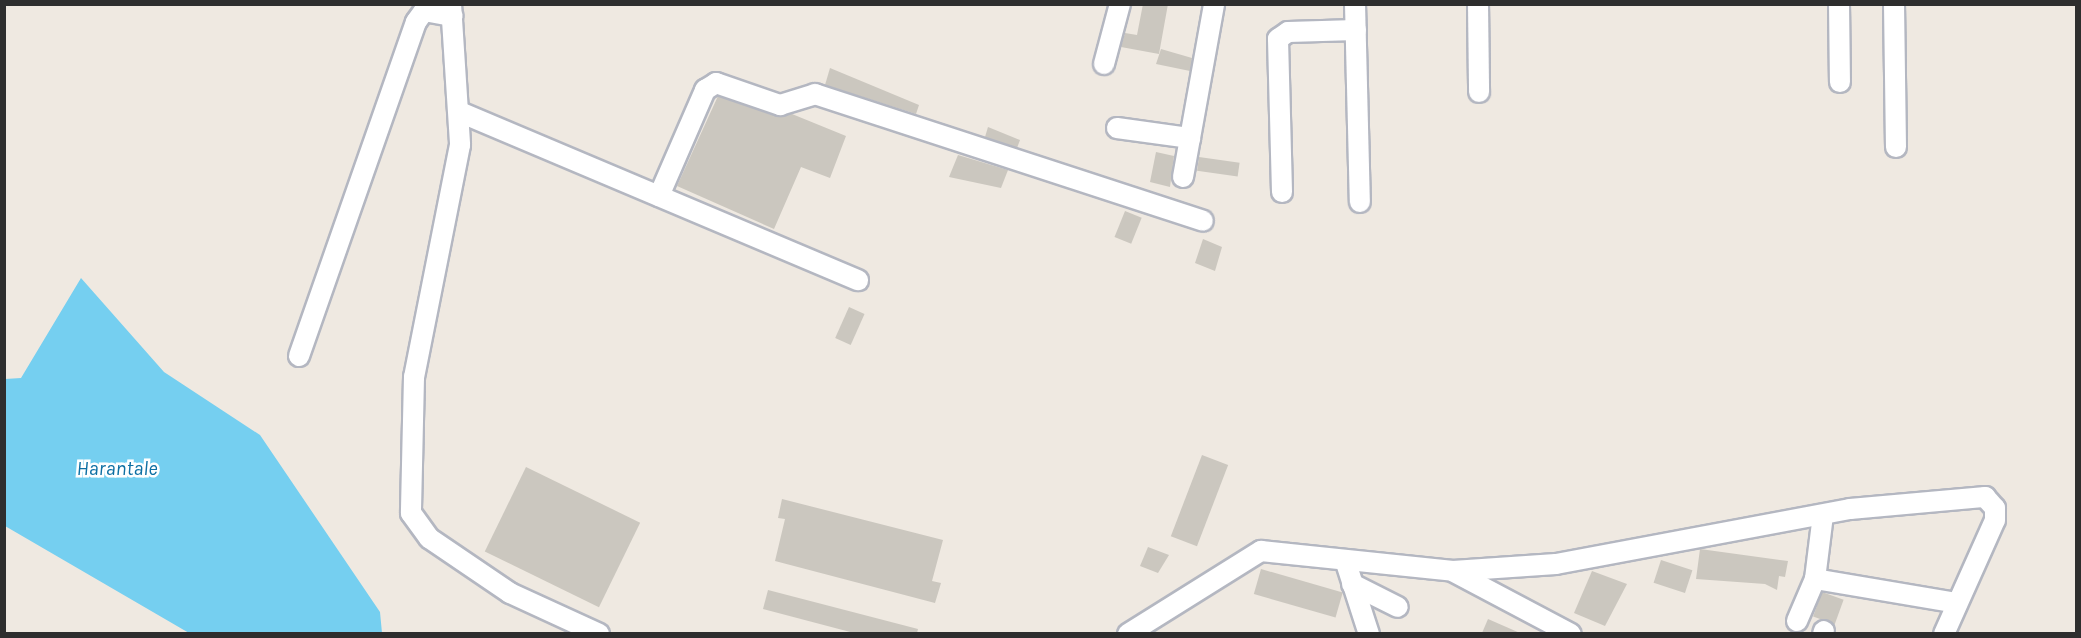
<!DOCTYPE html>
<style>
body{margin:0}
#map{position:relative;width:2081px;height:638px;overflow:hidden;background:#efe9e1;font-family:Karla,sans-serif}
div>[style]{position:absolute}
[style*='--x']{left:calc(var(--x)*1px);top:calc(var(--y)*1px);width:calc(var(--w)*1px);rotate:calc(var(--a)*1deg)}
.water>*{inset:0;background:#75cff0}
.building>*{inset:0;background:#cbc7bf;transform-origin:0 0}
.roads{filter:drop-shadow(2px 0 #b4b7c1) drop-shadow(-2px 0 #b4b7c1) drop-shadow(0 2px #b4b7c1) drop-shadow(0 -2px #b4b7c1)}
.minor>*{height:20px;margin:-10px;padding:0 10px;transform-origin:10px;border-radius:10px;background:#fff}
span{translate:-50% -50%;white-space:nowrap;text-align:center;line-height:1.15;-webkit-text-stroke:5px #fff;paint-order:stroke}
.water-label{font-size:20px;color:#0d6fa3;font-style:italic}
.frame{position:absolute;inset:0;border:6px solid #2e2e2e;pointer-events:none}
</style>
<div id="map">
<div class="water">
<div style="clip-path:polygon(81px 278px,164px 372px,260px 435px,380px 612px,382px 633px,189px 633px,5px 526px,5px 379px,21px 378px)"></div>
</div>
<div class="building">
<div style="clip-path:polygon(1143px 4px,1168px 4px,1159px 54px,1121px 47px,1125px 33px,1137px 35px)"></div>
<div style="clip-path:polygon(1161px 49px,1192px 58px,1190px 71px,1156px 64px)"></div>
<div style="clip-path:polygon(830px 68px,919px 105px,916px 114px,825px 85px)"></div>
<div style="clip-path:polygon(718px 96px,776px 116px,792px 114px,846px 136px,830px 178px,801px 167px,774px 229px,677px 186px)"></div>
<div style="clip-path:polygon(988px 127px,1020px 140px,1017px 148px,985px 137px)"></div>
<div style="clip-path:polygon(1156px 152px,1174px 156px,1170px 187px,1150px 182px)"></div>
<div style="clip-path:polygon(958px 155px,1008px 170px,1001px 188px,949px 177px)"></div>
<div style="left:1199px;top:157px;width:41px;height:14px;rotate:8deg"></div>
<div style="left:1125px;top:211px;width:18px;height:28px;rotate:22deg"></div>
<div style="clip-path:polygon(1203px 239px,1222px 247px,1215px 271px,1195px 263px)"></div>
<div style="left:849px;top:307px;width:17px;height:34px;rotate:24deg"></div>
<div style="left:1202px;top:455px;width:28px;height:87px;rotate:21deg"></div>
<div style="left:526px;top:467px;width:127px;height:94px;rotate:26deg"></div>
<div style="clip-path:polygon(782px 499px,943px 540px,932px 581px,941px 583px,935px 603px,775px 561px,785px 519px,778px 518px)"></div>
<div style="clip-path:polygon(1148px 547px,1169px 555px,1158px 573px,1140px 566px)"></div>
<div style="clip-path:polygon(1700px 549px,1788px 561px,1785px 577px,1779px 576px,1777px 590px,1765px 584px,1696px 579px)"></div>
<div style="left:1661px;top:560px;width:33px;height:24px;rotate:18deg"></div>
<div style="left:1261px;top:569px;width:85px;height:26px;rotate:16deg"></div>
<div style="clip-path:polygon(1592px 571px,1627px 584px,1605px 626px,1574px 613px)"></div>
<div style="clip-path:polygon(768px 590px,918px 629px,917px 633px,854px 633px,763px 609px)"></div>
<div style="left:1822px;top:592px;width:23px;height:26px;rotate:20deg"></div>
<div style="clip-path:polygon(1488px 619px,1520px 633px,1482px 633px)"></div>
</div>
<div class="roads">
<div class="minor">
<div style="--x:451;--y:4;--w:141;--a:86.3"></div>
<div style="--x:460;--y:145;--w:237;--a:101.2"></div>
<div style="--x:414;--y:377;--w:136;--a:91.3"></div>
<div style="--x:411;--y:513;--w:31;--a:54"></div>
<div style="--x:429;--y:538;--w:98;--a:34.2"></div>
<div style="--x:510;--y:593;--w:98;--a:24.7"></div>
<div style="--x:1355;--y:4;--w:198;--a:88.6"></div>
<div style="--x:1478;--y:4;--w:88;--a:89.3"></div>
<div style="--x:1839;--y:4;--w:78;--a:89.3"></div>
<div style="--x:1894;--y:4;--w:143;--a:89.2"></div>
<div style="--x:1104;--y:64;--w:62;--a:-75.1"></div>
<div style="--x:462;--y:113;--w:430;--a:22.9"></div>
<div style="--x:1117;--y:128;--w:74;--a:7.8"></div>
<div style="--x:1183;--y:177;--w:176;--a:-79.8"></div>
<div style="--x:1282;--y:192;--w:153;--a:-91.5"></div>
<div style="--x:1278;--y:39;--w:12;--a:-35"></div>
<div style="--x:1288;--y:32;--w:68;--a:-1.7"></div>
<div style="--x:659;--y:196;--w:116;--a:-66.5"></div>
<div style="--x:705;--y:90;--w:13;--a:-32"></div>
<div style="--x:716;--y:83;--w:68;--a:19"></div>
<div style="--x:780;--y:105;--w:37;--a:-17"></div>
<div style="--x:815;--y:94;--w:408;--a:18.1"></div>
<div style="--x:299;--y:356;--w:354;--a:-70.7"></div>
<div style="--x:416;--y:22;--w:14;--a:-54"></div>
<div style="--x:424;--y:11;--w:29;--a:10"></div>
<div style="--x:1346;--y:563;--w:75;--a:72.1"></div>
<div style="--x:1454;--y:572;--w:132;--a:27.9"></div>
<div style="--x:1815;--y:579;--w:144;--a:9.6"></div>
<div style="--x:1352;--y:584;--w:51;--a:26.6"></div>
<div style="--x:1797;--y:621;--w:46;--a:-66.8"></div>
<div style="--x:1815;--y:579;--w:64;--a:-82.9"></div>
<div style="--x:1128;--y:634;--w:157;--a:-32"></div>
<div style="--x:1261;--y:551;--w:193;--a:5.9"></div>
<div style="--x:1453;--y:571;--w:103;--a:-3.9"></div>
<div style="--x:1556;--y:564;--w:299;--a:-10.6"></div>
<div style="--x:1850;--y:509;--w:136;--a:-5.1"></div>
<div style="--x:1985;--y:497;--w:15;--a:48"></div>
<div style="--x:1995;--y:508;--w:12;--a:90"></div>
<div style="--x:1995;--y:520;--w:125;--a:114.1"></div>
<div style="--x:1823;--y:634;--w:3;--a:-72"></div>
</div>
</div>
<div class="water-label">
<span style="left:117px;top:468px">Harantale</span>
</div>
<div class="frame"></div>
</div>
